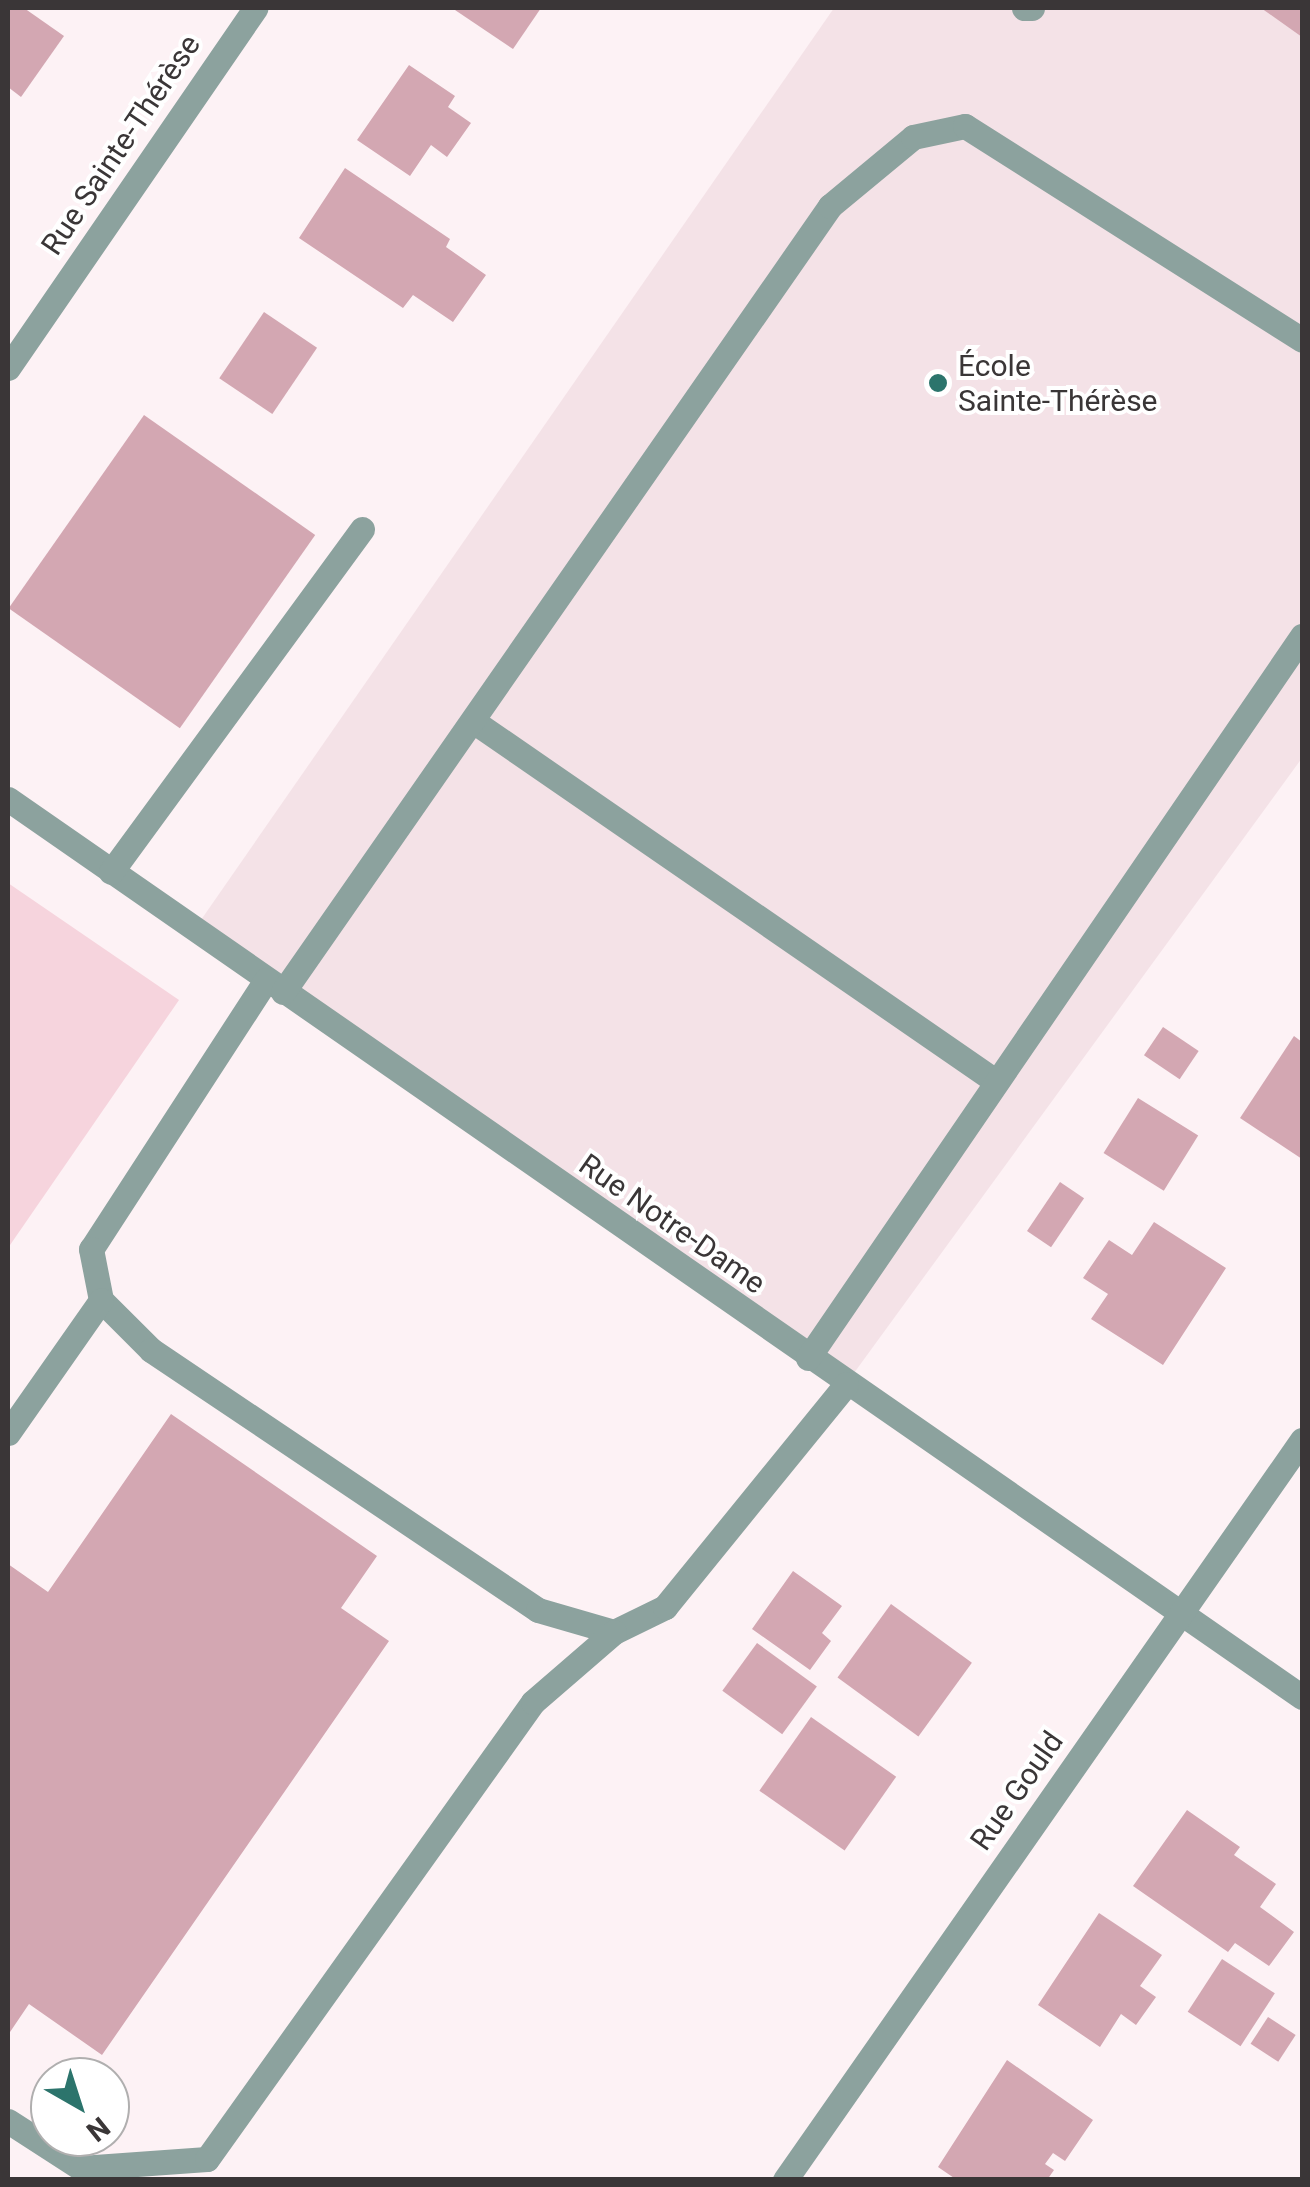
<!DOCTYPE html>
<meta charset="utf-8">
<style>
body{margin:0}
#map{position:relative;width:1310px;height:2187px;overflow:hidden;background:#fdf2f5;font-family:Roboto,sans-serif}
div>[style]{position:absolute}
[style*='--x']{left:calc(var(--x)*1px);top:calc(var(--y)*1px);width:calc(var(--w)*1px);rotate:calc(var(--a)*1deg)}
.built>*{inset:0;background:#f4e2e7}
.green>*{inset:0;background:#f6d4dd}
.building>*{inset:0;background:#d3a7b2;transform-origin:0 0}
.minor>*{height:25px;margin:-12.5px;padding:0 12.5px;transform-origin:12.5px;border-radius:12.5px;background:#8ca29e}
.dots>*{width:28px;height:28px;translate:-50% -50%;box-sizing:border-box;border:5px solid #fff;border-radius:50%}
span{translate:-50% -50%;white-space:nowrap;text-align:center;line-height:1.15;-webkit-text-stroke:8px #fff;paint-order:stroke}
.street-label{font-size:30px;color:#3a3637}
.poi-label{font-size:30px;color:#3a3637}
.left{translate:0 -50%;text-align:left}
.frame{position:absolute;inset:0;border:10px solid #3a3637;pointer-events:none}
.north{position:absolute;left:30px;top:2057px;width:100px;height:100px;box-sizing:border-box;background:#fff;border:2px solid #b0afaf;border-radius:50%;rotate:141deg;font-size:28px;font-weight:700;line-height:40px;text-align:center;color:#3a3637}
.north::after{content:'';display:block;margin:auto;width:35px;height:45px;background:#2c746c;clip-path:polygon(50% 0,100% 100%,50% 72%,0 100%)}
</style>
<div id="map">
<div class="built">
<div style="clip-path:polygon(834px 8px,1302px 8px,1302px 758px,846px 1384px,194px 930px)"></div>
</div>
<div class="green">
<div style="clip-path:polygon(8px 883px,179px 1000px,8px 1248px)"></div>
</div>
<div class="building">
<div style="clip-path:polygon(8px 8px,24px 8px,64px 36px,21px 97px,8px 87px)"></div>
<div style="clip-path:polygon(452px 8px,541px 8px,513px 49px)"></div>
<div style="clip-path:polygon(1261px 8px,1302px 8px,1302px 37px)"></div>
<div style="clip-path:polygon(409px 65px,455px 96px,448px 107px,471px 123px,447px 157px,431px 145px,410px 176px,357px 140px)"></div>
<div style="clip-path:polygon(345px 168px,450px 239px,446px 247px,486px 275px,453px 322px,413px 295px,403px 308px,299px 238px)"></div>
<div style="left:264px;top:312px;width:64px;height:80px;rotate:34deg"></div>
<div style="left:144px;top:415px;width:209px;height:236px;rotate:35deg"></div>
<div style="left:1163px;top:1027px;width:43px;height:34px;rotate:34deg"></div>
<div style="clip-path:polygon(1294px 1036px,1302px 1042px,1302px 1159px,1240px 1118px)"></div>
<div style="left:1138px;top:1098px;width:71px;height:65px;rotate:32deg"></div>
<div style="left:1060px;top:1182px;width:29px;height:59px;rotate:34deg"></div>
<div style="clip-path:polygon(1154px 1222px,1226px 1268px,1163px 1365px,1091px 1319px,1108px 1294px,1083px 1278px,1109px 1240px,1132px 1255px)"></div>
<div style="clip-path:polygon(171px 1414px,377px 1556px,341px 1608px,389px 1641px,102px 2055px,29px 2004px,8px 2035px,8px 1564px,48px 1592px)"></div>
<div style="clip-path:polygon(793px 1571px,842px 1606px,822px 1633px,831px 1641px,810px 1670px,752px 1629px)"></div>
<div style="left:891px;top:1604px;width:100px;height:91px;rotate:36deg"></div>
<div style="left:757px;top:1643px;width:74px;height:59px;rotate:36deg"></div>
<div style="left:811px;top:1717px;width:104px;height:90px;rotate:35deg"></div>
<div style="clip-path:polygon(1187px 1810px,1240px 1847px,1234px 1855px,1276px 1884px,1260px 1907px,1294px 1932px,1269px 1966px,1235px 1943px,1228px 1952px,1133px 1886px)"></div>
<div style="clip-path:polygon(1099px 1913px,1162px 1955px,1140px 1986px,1156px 1997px,1136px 2025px,1121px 2014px,1100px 2047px,1038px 2005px)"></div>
<div style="left:1222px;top:1959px;width:63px;height:63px;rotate:33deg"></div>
<div style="left:1268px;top:2017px;width:33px;height:32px;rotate:33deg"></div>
<div style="clip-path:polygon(1007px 2060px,1093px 2120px,1065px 2161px,1053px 2153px,1045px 2164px,1054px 2170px,1047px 2180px,957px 2180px,938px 2167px)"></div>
</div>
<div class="minor">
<div style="--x:1024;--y:8;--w:8;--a:0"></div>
<div style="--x:8;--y:368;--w:437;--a:-55.5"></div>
<div style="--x:473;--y:721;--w:633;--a:34.57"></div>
<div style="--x:8;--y:799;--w:1575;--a:34.76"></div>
<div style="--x:111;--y:872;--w:425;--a:-53.8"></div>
<div style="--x:266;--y:980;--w:321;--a:123"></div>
<div style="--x:91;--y:1249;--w:52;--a:78.9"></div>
<div style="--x:101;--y:1300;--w:71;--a:45"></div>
<div style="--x:151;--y:1350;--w:466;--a:33.9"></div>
<div style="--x:538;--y:1610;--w:79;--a:16.1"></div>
<div style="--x:614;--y:1632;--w:57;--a:-26.1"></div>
<div style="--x:665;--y:1607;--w:287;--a:-50.9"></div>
<div style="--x:283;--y:992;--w:958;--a:-55.16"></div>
<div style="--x:830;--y:206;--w:108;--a:-39.7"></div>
<div style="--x:913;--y:137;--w:53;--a:-11.9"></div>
<div style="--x:965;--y:126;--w:399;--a:32.4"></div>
<div style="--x:808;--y:1358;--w:875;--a:-55.62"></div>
<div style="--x:8;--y:1433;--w:162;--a:-55"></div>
<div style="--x:8;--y:2121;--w:87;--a:32.8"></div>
<div style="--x:81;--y:2168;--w:126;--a:-4.1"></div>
<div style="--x:207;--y:2159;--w:561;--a:-54.5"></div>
<div style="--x:533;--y:1702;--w:107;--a:-40.8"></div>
<div style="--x:785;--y:2180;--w:903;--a:-55.06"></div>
</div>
<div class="dots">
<div style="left:938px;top:383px;background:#2c746c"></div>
</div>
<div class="street-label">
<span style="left:121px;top:145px;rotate:-56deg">Rue Sainte-Thérèse</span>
<span style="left:672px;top:1224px;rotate:35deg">Rue Notre-Dame</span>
<span style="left:1017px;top:1791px;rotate:-55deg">Rue Gould</span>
</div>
<div class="poi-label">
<span class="left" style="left:958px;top:383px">École<br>Sainte-Thérèse</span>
</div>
<div class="frame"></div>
<div class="north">N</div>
</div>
